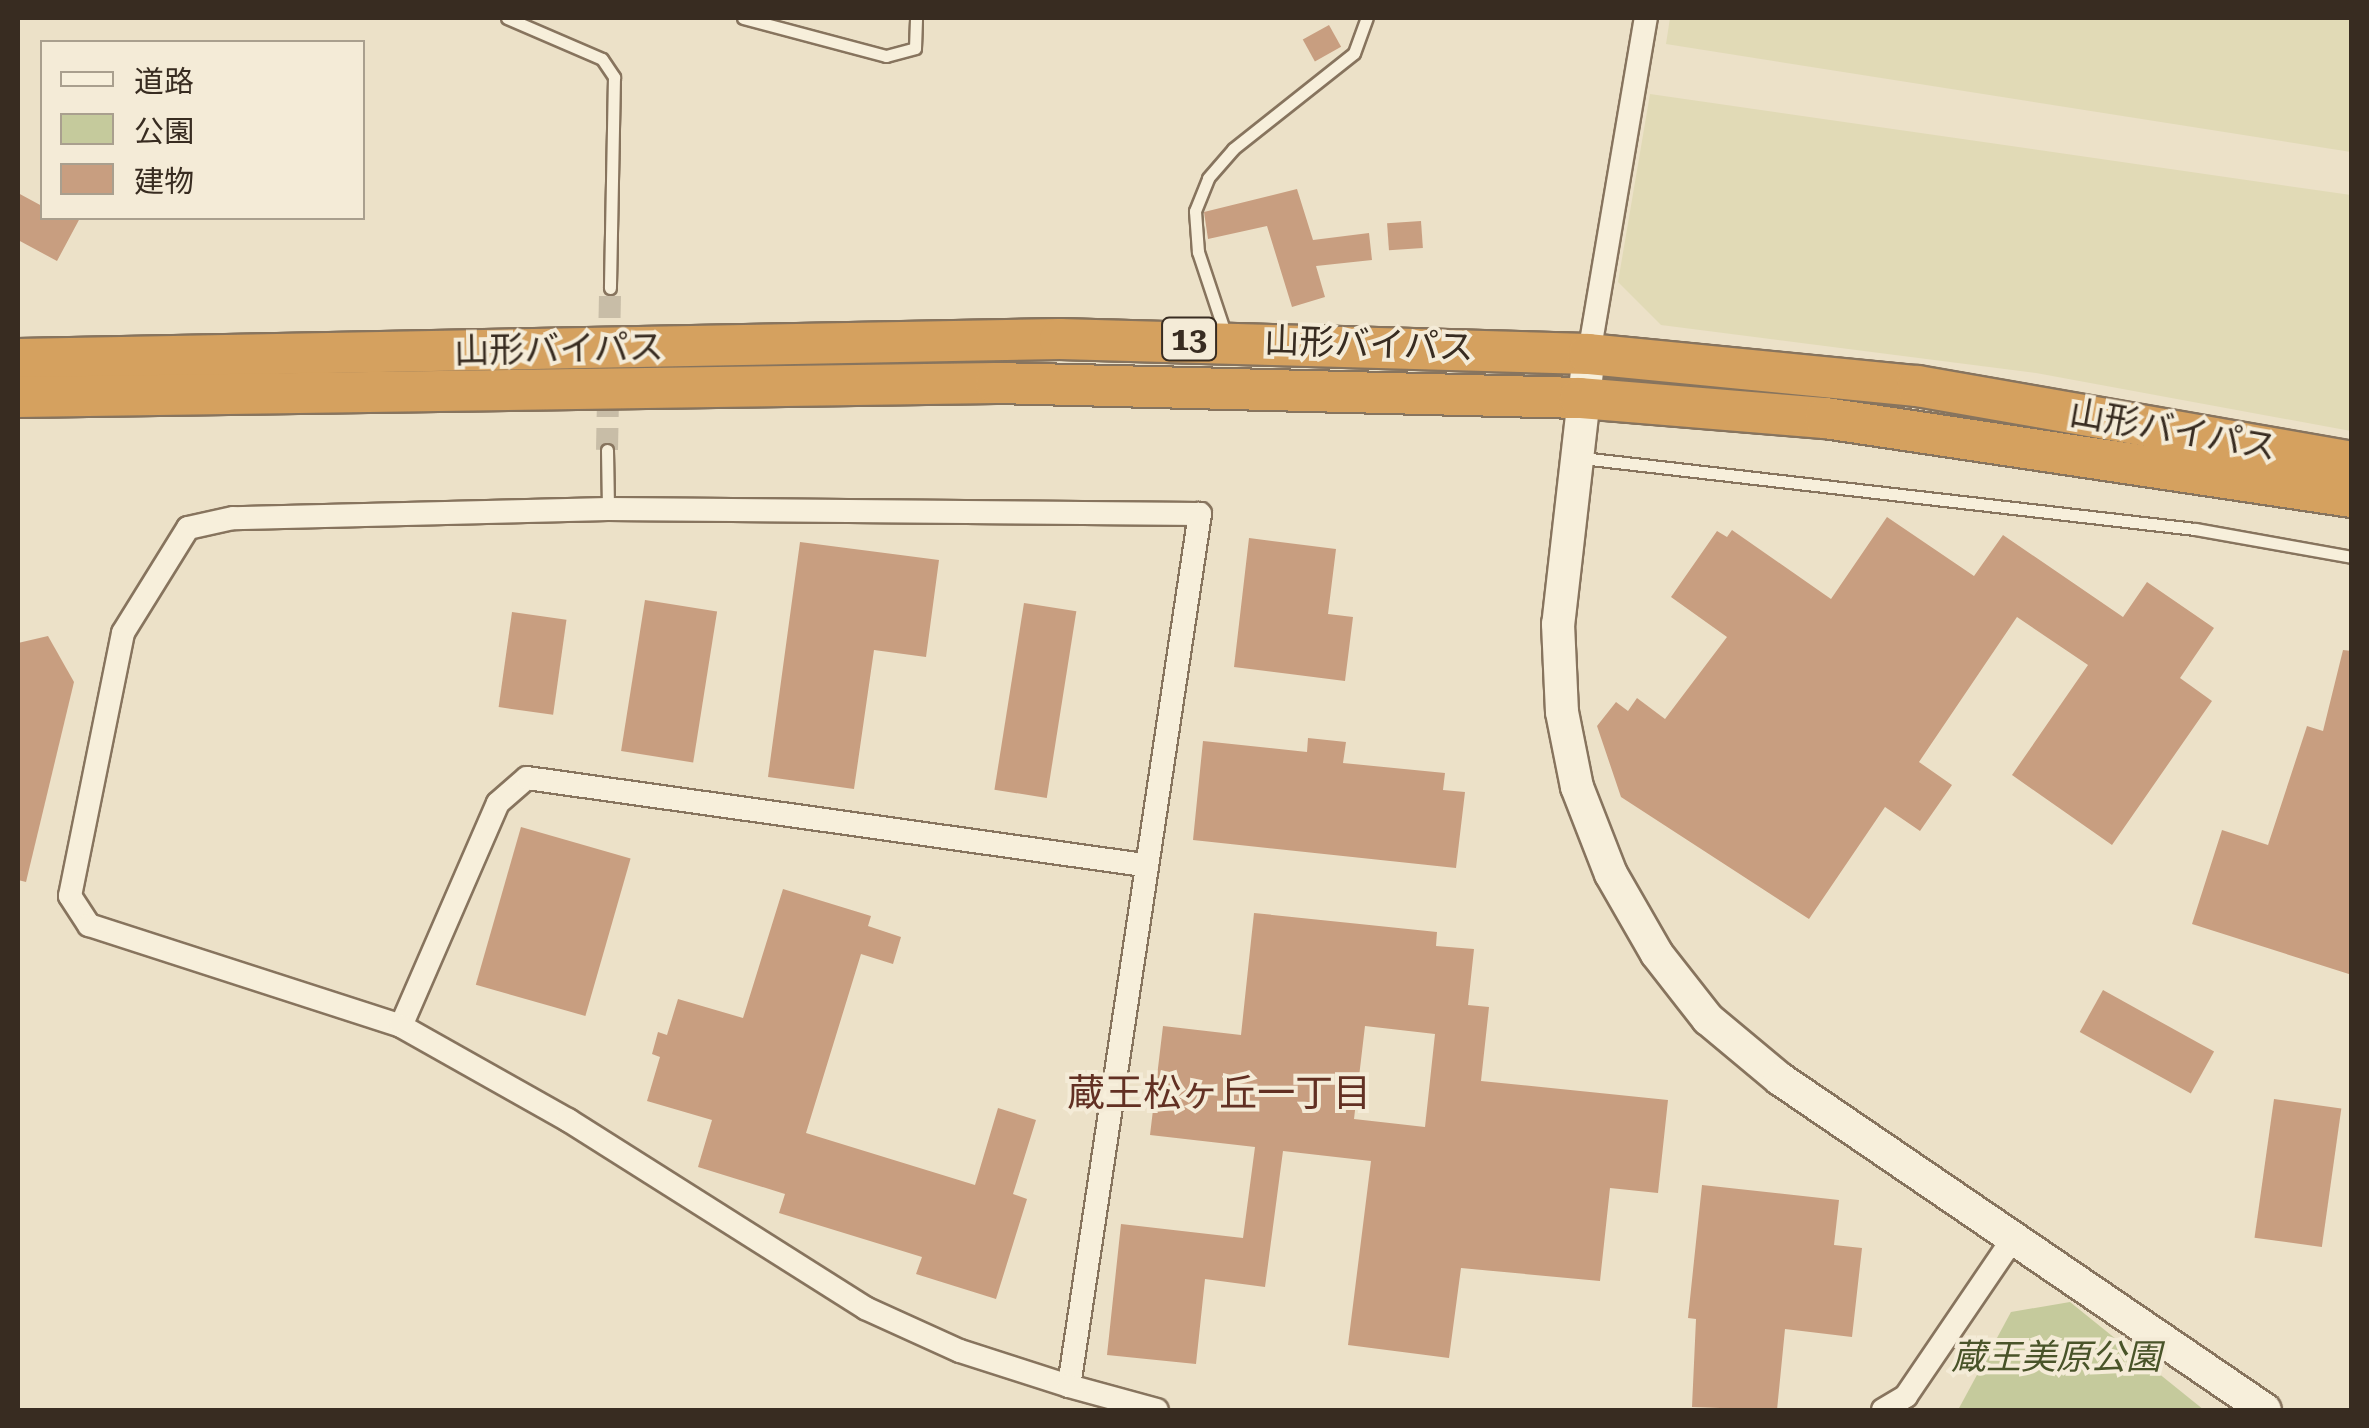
<!DOCTYPE html>
<meta charset="utf-8">
<style>
body{margin:0}
#map{position:relative;width:2369px;height:1428px;overflow:hidden;background:#ece1c8;font-family:"Roboto Serif","Noto Sans JP",serif}
div>[style]{position:absolute}
[style*='--x']{left:calc(var(--x)*1px);top:calc(var(--y)*1px);width:calc(var(--w)*1px);rotate:calc(var(--a)*1deg)}
.farmland>*{inset:0;background:#e1dab6}
.green>*{inset:0;background:#c5ca9c}
.building>*{inset:0;background:#c89e80;transform-origin:0 0}
.street-tunnel>*{height:22px;margin-top:-11px;transform-origin:0;background:repeating-linear-gradient(90deg,#c8bda7 0 22px,transparent 0 33px)}
.roads{filter:drop-shadow(2px 0 #87745e) drop-shadow(-2px 0 #87745e) drop-shadow(0 2px #87745e) drop-shadow(0 -2px #87745e)}
.lane>*{height:11px;margin:-5.5px;padding:0 5.5px;transform-origin:5.5px;border-radius:5.5px;background:#f7efdb}
.street>*{height:22px;margin:-11px;padding:0 11px;transform-origin:11px;border-radius:11px;background:#f7efdb}
.secondary>*{height:32px;margin:-16px;padding:0 16px;transform-origin:16px;border-radius:16px;background:#f7efdb}
.highway>*{height:40px;margin:-20px;padding:0 20px;transform-origin:20px;border-radius:20px;background:#d5a15f}
span{translate:-50% -50%;white-space:nowrap;text-align:center;line-height:1.15;-webkit-text-stroke:8px #f4ebd7;paint-order:stroke}
.shield-label span{padding:2px 8px;background:#f4ebd7;border:2px solid;border-radius:8px;-webkit-text-stroke-width:0}
.shield-label{font-size:32px;color:#382c21;font-weight:700}
.street-label{font-size:35px;color:#382c21}
.park-label{font-size:35px;color:#495429;font-style:italic}
.neighbourhood-label{font-size:38px;color:#623023}
.frame{position:absolute;inset:0;border:20px solid #382c21;pointer-events:none}
.legend{position:absolute;left:40px;top:40px;width:325px;height:180px;box-sizing:border-box;background:#f4ebd7;border:2px solid #a99f8e;margin:0;padding:12px 18px;list-style:none;font-size:30px;color:#382c21}
.legend li{display:flex;align-items:center;gap:20px;height:50px}
.legend b{width:50px;border:2px solid #a99f8e}
</style>
<div id="map">
<div class="farmland">
<div style="clip-path:polygon(1670px 18px,2351px 18px,2351px 152px,1666px 44px)"></div>
<div style="clip-path:polygon(1650px 94px,2351px 195px,2351px 431px,2036px 373px,1661px 325px,1618px 282px)"></div>
</div>
<div class="green">
<div style="clip-path:polygon(2070px 1302px,2204px 1410px,1958px 1410px,2011px 1312px)"></div>
</div>
<div class="building">
<div style="left:1329px;top:25px;width:25px;height:30px;rotate:61deg"></div>
<div style="clip-path:polygon(1297px 189px,1313px 240px,1369px 233px,1372px 260px,1316px 266px,1325px 297px,1292px 307px,1267px 226px,1208px 239px,1204px 212px)"></div>
<div style="clip-path:polygon(18px 193px,42px 206px,42px 218px,80px 218px,57px 261px,18px 240px)"></div>
<div style="left:1421px;top:221px;width:27px;height:34px;rotate:86deg"></div>
<div style="clip-path:polygon(1887px 517px,1974px 576px,2003px 535px,2123px 617px,2147px 582px,2214px 628px,2180px 678px,2212px 701px,2112px 845px,2012px 775px,2088px 665px,2017px 617px,1919px 762px,1952px 785px,1920px 831px,1885px 807px,1809px 919px,1621px 797px,1597px 726px,1616px 702px,1628px 711px,1637px 698px,1665px 719px,1727px 637px,1671px 597px,1717px 531px,1727px 537px,1732px 530px,1831px 599px)"></div>
<div style="clip-path:polygon(1249px 538px,1336px 549px,1328px 614px,1353px 617px,1345px 681px,1234px 667px)"></div>
<div style="clip-path:polygon(800px 542px,939px 560px,926px 657px,874px 650px,854px 789px,768px 777px)"></div>
<div style="left:645px;top:600px;width:73px;height:153px;rotate:9deg"></div>
<div style="left:1024px;top:603px;width:53px;height:189px;rotate:9deg"></div>
<div style="left:512px;top:612px;width:55px;height:96px;rotate:8deg"></div>
<div style="clip-path:polygon(48px 636px,74px 682px,26px 882px,18px 880px,18px 643px)"></div>
<div style="clip-path:polygon(2343px 650px,2352px 651px,2352px 975px,2192px 924px,2222px 830px,2268px 845px,2307px 726px,2323px 731px)"></div>
<div style="clip-path:polygon(1308px 738px,1346px 742px,1343px 763px,1445px 773px,1443px 790px,1465px 792px,1456px 868px,1193px 840px,1203px 741px,1307px 752px)"></div>
<div style="left:521px;top:827px;width:114px;height:164px;rotate:16deg"></div>
<div style="clip-path:polygon(783px 889px,871px 916px,868px 926px,901px 937px,893px 964px,861px 954px,806px 1133px,975px 1185px,998px 1108px,1036px 1120px,1013px 1194px,1027px 1199px,996px 1299px,916px 1274px,922px 1257px,779px 1213px,785px 1194px,698px 1167px,712px 1120px,647px 1101px,660px 1057px,652px 1054px,658px 1032px,667px 1035px,678px 999px,743px 1018px)"></div>
<div style="clip-path:polygon(evenodd,1254px 913px,1437px 932px,1436px 946px,1474px 949px,1468px 1005px,1489px 1007px,1481px 1081px,1668px 1100px,1658px 1193px,1610px 1188px,1600px 1281px,1461px 1268px,1449px 1358px,1348px 1345px,1371px 1161px,1283px 1151px,1265px 1287px,1205px 1279px,1196px 1364px,1107px 1355px,1121px 1224px,1243px 1238px,1255px 1147px,1150px 1135px,1163px 1026px,1241px 1035px,1254px 913px,1365px 1026px,1435px 1034px,1425px 1127px,1354px 1119px,1365px 1026px)"></div>
<div style="left:2103px;top:990px;width:127px;height:48px;rotate:29deg"></div>
<div style="left:2274px;top:1099px;width:68px;height:140px;rotate:8deg"></div>
<div style="clip-path:polygon(1702px 1185px,1839px 1200px,1834px 1245px,1862px 1248px,1852px 1337px,1785px 1329px,1777px 1410px,1692px 1407px,1696px 1319px,1688px 1318px)"></div>
</div>
<div class="street-tunnel">
<div style="--x:607;--y:450;--w:162;--a:-88.9"></div>
</div>
<div class="roads">
<div class="lane">
<div style="--x:507;--y:18;--w:103;--a:23.3"></div>
<div style="--x:602;--y:59;--w:22;--a:56"></div>
<div style="--x:614;--y:77;--w:211;--a:91.1"></div>
<div style="--x:743;--y:18;--w:148;--a:14.9"></div>
<div style="--x:886;--y:56;--w:30;--a:-15"></div>
<div style="--x:915;--y:48;--w:30;--a:-88"></div>
<div style="--x:1226;--y:336;--w:89;--a:-108.4"></div>
<div style="--x:1198;--y:252;--w:41;--a:-94.2"></div>
<div style="--x:1195;--y:211;--w:35;--a:-68"></div>
<div style="--x:1208;--y:178;--w:38;--a:-49"></div>
<div style="--x:1233;--y:149;--w:154;--a:-38.4"></div>
<div style="--x:1354;--y:53;--w:37;--a:-70"></div>
<div style="--x:607;--y:450;--w:59;--a:89"></div>
<div style="--x:1582;--y:458;--w:617;--a:6.61"></div>
<div style="--x:2195;--y:529;--w:159;--a:10.1"></div>
</div>
<div class="street">
<div style="--x:1589;--y:354;--w:341;--a:-80.4"></div>
<div style="--x:401;--y:1026;--w:243;--a:-66.5"></div>
<div style="--x:498;--y:803;--w:38;--a:-41"></div>
<div style="--x:527;--y:778;--w:623;--a:8.03"></div>
<div style="--x:1069;--y:1386;--w:882;--a:-81.46"></div>
<div style="--x:1200;--y:514;--w:592;--a:-179.52"></div>
<div style="--x:608;--y:509;--w:375;--a:178.6"></div>
<div style="--x:233;--y:518;--w:46;--a:167.5"></div>
<div style="--x:188;--y:528;--w:123;--a:121.8"></div>
<div style="--x:123;--y:633;--w:268;--a:101.4"></div>
<div style="--x:70;--y:896;--w:35;--a:57"></div>
<div style="--x:89;--y:925;--w:328;--a:17.9"></div>
<div style="--x:401;--y:1026;--w:192;--a:29.4"></div>
<div style="--x:568;--y:1120;--w:352;--a:32.3"></div>
<div style="--x:865;--y:1308;--w:104;--a:24.4"></div>
<div style="--x:960;--y:1351;--w:114;--a:17.8"></div>
<div style="--x:1069;--y:1386;--w:91;--a:15.3"></div>
<div style="--x:1883;--y:1410;--w:27;--a:-31"></div>
<div style="--x:1906;--y:1396;--w:192;--a:-55.8"></div>
</div>
<div class="secondary">
<div style="--x:1589;--y:354;--w:272;--a:96.5"></div>
<div style="--x:1558;--y:624;--w:88;--a:87.4"></div>
<div style="--x:1562;--y:712;--w:76;--a:78.7"></div>
<div style="--x:1577;--y:787;--w:93;--a:68.7"></div>
<div style="--x:1611;--y:874;--w:92;--a:60.1"></div>
<div style="--x:1657;--y:954;--w:83;--a:51.9"></div>
<div style="--x:1708;--y:1019;--w:94;--a:39.8"></div>
<div style="--x:1780;--y:1079;--w:587;--a:34.31"></div>
</div>
<div class="highway">
<div style="--x:18;--y:359;--w:1042;--a:-1.1"></div>
<div style="--x:1060;--y:339;--w:529;--a:1.62"></div>
<div style="--x:1589;--y:354;--w:330;--a:5.6"></div>
<div style="--x:1917;--y:386;--w:442;--a:9.9"></div>
<div style="--x:18;--y:397;--w:978;--a:-0.82"></div>
<div style="--x:996;--y:383;--w:584;--a:1.47"></div>
<div style="--x:1580;--y:398;--w:246;--a:4.7"></div>
<div style="--x:1825;--y:418;--w:533;--a:8.53"></div>
</div>
</div>
<div class="shield-label">
<span style="left:1189px;top:339px">13</span>
</div>
<div class="street-label">
<span style="left:1369px;top:345px;rotate:2deg">山形バイパス</span>
<span style="left:559px;top:350px;rotate:-1deg">山形バイパス</span>
<span style="left:2173px;top:431px;rotate:10deg">山形バイパス</span>
</div>
<div class="park-label">
<span style="left:2056px;top:1358px">蔵王美原公園</span>
</div>
<div class="neighbourhood-label">
<span style="left:1219px;top:1094px">蔵王松ヶ丘一丁目</span>
</div>
<div class="frame"></div>
<ul class="legend">
<li><b style="height:12px;background:#f7efdb"></b>道路</li>
<li><b style="height:28px;background:#c5ca9c"></b>公園</li>
<li><b style="height:28px;background:#c89e80"></b>建物</li>
</ul>
</div>
